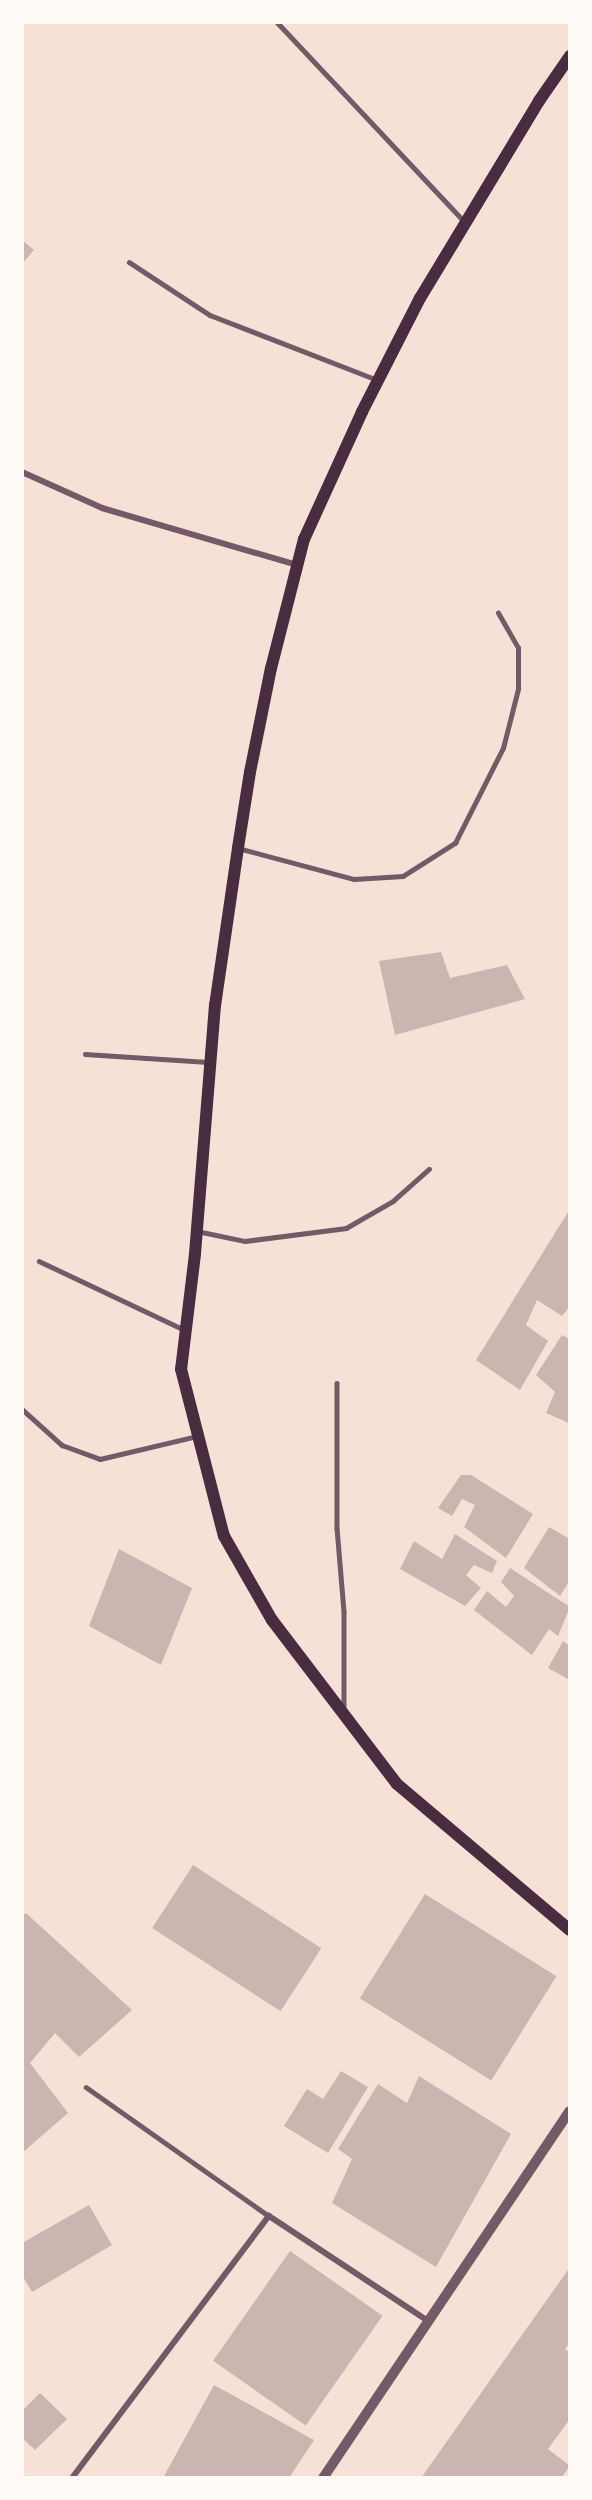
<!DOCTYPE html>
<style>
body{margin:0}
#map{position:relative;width:592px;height:2500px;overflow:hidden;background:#f7e1d7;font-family:Merriweather,serif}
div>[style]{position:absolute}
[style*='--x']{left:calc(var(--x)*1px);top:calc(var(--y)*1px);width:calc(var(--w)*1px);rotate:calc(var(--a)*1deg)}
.building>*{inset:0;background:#ccb4b1;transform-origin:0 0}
.service>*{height:4.5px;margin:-2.25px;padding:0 2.25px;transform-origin:2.25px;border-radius:2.25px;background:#755966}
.minor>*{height:6px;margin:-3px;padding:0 3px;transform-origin:3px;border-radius:3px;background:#755966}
.tertiary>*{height:10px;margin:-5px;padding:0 5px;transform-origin:5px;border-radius:5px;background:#755966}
.secondary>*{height:12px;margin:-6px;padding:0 6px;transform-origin:6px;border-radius:6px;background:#4a2c40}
span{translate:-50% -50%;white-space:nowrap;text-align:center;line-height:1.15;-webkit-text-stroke:5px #fffaf5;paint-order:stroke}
.frame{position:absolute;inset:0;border:24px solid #fffaf5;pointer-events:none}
</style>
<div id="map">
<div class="building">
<div style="clip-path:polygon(22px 240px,34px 250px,22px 264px)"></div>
<div style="clip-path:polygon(441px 952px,450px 978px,507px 965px,525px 999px,395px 1035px,379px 961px)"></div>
<div style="clip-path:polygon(570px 1209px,570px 1306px,562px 1316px,537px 1300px,526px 1325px,548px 1341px,520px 1390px,476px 1360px)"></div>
<div style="clip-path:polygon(562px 1335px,570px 1339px,569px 1423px,546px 1413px,555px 1392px,536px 1375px)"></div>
<div style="clip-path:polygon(461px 1475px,471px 1475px,533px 1514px,506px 1558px,464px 1527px,475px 1505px,462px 1499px,452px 1516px,438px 1508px)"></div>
<div style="clip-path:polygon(549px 1527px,570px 1539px,570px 1580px,560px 1596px,524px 1568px)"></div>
<div style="clip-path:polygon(455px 1534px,497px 1561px,492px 1573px,474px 1565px,466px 1575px,481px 1588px,465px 1606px,400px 1569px,414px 1541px,442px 1559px)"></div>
<div style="clip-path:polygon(119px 1549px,192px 1588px,161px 1665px,89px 1626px)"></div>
<div style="clip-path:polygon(510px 1568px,570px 1607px,558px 1636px,549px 1629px,532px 1655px,474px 1610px,487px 1591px,506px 1607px,514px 1596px,501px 1582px)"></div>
<div style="clip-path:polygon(563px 1641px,570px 1646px,570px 1680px,548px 1668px)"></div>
<div style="left:193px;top:1865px;width:153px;height:75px;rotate:33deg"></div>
<div style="left:425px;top:1894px;width:155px;height:123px;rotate:32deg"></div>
<div style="clip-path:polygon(26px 1913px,132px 2010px,79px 2057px,55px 2033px,30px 2063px,68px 2113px,22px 2153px,22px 1916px)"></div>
<div style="clip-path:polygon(341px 2071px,368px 2087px,328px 2153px,284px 2126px,307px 2089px,323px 2099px)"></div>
<div style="clip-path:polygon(419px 2076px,511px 2134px,436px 2267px,332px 2203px,352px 2159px,338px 2149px,378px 2084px,407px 2103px)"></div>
<div style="clip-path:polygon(89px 2205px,112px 2245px,32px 2292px,22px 2275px,22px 2243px)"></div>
<div style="left:290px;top:2251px;width:113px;height:134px;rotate:35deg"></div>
<div style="clip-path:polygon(570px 2267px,570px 2342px,565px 2349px,570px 2353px,570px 2419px,548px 2449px,570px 2466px,561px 2478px,421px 2478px)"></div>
<div style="clip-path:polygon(214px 2385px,314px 2440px,289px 2478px,163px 2478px)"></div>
<div style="clip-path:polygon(40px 2393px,67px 2419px,35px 2450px,22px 2438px,22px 2411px)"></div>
</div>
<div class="service">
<div style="--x:277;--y:22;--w:273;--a:46.8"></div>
<div style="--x:129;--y:262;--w:97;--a:33.2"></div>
<div style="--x:210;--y:315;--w:180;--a:21.2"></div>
<div style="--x:238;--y:848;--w:120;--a:15"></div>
<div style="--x:354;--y:879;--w:49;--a:-3.5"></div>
<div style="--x:403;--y:876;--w:62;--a:-32.4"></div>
<div style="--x:455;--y:843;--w:106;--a:-63.2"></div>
<div style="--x:503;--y:748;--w:61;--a:-75.7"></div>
<div style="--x:518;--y:689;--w:41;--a:-90"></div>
<div style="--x:518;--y:648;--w:40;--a:-119.7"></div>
<div style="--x:85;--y:1054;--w:123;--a:3.7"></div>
<div style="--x:197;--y:1231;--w:49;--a:11.8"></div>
<div style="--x:245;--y:1241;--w:102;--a:-7.3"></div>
<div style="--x:346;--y:1228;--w:54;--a:-29.9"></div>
<div style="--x:393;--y:1201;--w:48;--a:-41.6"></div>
<div style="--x:39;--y:1261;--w:159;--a:25.3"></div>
<div style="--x:337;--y:1383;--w:145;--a:90"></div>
<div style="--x:337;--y:1528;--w:84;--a:85.2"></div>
<div style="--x:344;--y:1612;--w:98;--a:90"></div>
<div style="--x:22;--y:1409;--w:54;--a:42"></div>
<div style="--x:62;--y:1445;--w:40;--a:20.2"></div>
<div style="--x:100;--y:1459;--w:100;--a:-13.3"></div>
<div style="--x:86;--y:2087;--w:224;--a:35.2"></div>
</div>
<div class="minor">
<div style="--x:22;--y:472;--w:88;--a:24.2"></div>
<div style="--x:102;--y:508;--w:203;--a:16.3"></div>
<div style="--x:72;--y:2478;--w:328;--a:-53.1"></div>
<div style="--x:269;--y:2216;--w:191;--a:33.4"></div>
</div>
<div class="tertiary">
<div style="--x:323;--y:2478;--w:442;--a:-56.1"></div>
</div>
<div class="secondary">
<div style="--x:570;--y:56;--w:55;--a:124.6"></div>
<div style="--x:539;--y:101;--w:230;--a:121.1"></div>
<div style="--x:420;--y:298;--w:128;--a:117"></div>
<div style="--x:362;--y:412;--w:140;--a:114.5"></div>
<div style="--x:304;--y:539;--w:133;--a:104.3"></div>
<div style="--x:271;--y:668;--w:106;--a:101.4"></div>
<div style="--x:250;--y:772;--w:77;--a:99"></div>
<div style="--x:238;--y:848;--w:159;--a:98.3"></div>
<div style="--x:215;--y:1005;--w:250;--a:94.6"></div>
<div style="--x:195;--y:1254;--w:116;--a:96.9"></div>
<div style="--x:181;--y:1369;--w:172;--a:75.6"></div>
<div style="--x:224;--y:1536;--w:97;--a:60.3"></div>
<div style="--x:272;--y:1620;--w:206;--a:52.7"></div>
<div style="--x:397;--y:1784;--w:226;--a:40.2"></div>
</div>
<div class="frame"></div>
</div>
